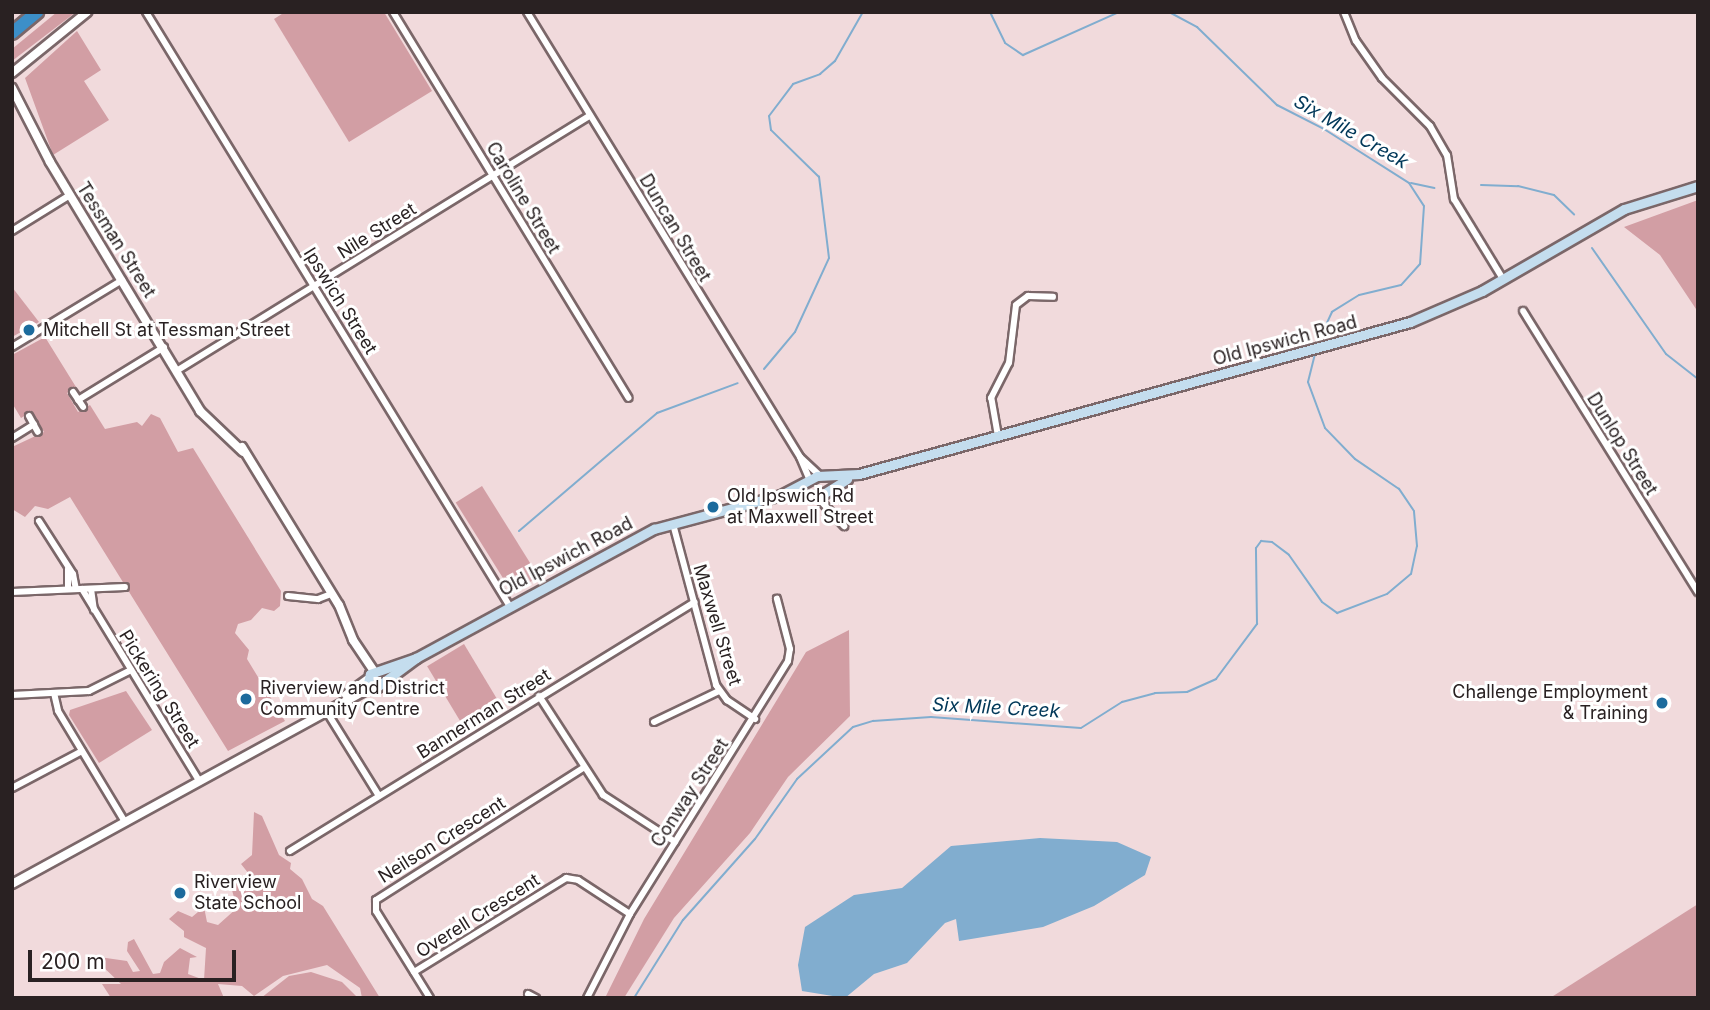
<!DOCTYPE html>
<style>
body{margin:0}
#map{position:relative;width:1710px;height:1010px;overflow:hidden;background:#f1dadc;font-family:Inter,sans-serif}
div>[style]{position:absolute}
[style*='--x']{left:calc(var(--x)*1px);top:calc(var(--y)*1px);width:calc(var(--w)*1px);rotate:calc(var(--a)*1deg)}
.green>*{inset:0;background:#d29ea4;transform-origin:0 0}
.water>*{inset:0;background:#81adcf}
.stream>*{height:2px;margin:-1px;padding:0 1px;transform-origin:1px;border-radius:1px;background:#81adcf}
.roads{filter:drop-shadow(2px 0 #7b6769) drop-shadow(-2px 0 #7b6769) drop-shadow(0 2px #7b6769) drop-shadow(0 -2px #7b6769)}
.minor>*{height:6px;margin:-3px;padding:0 3px;transform-origin:3px;border-radius:3px;background:#fff}
.tertiary>*{height:8px;margin:-4px;padding:0 4px;transform-origin:4px;border-radius:4px;background:#fff}
.secondary>*{height:9px;margin:-4.5px;padding:0 4.5px;transform-origin:4.5px;border-radius:4.5px;background:#c4ddee}
.motorway>*{height:12px;margin:-6px;padding:0 6px;transform-origin:6px;border-radius:6px;background:#3c8fc8}
.dots>*{width:19px;height:19px;translate:-50% -50%;box-sizing:border-box;border:4px solid #fff;border-radius:50%}
span{translate:-50% -50%;white-space:nowrap;text-align:center;line-height:1.15;-webkit-text-stroke:6px #fff;paint-order:stroke}
.street-label{font-size:18px;color:#292122}
.poi-label{font-size:18px;color:#292122}
.left{translate:0 -50%;text-align:left}
.right{translate:-100% -50%;text-align:right}
.water-label{font-size:19px;color:#003758;font-style:italic}
.frame{position:absolute;inset:0;border:14px solid #292122;pointer-events:none}
.scale{position:absolute;left:28px;top:950px;width:208px;height:32px;box-sizing:border-box;border:4px solid #292122;border-top:0;padding-left:9px;font-size:21px;line-height:24px;white-space:nowrap;color:#292122;-webkit-text-stroke:5px #fff;paint-order:stroke}
</style>
<div id="map">
<div class="green">
<div style="clip-path:polygon(57px 12px,76px 12px,12px 61px,12px 49px)"></div>
<div style="clip-path:polygon(285px 12px,384px 12px,432px 91px,349px 142px,274px 19px)"></div>
<div style="clip-path:polygon(77px 31px,101px 70px,84px 81px,109px 120px,53px 155px,25px 78px)"></div>
<div style="clip-path:polygon(1698px 200px,1698px 312px,1660px 255px,1624px 227px)"></div>
<div style="clip-path:polygon(12px 287px,39px 322px,12px 337px)"></div>
<div style="clip-path:polygon(45px 337px,76px 387px,67px 393px,78px 412px,90px 405px,105px 429px,137px 422px,142px 426px,151px 414px,160px 418px,178px 452px,193px 448px,281px 591px,280px 606px,274px 611px,262px 608px,251px 620px,238px 624px,235px 633px,249px 650px,247px 659px,285px 721px,228px 751px,70px 497px,48px 509px,35px 506px,25px 517px,12px 509px,12px 447px,44px 432px,31px 412px,21px 418px,12px 403px,12px 355px)"></div>
<div style="left:482px;top:486px;width:107px;height:31px;rotate:58deg"></div>
<div style="clip-path:polygon(849px 630px,850px 716px,788px 777px,750px 833px,674px 918px,624px 998px,605px 998px,644px 919px,806px 652px)"></div>
<div style="left:464px;top:644px;width:74px;height:43px;rotate:59deg"></div>
<div style="clip-path:polygon(126px 691px,152px 730px,99px 763px,69px 715px,70px 710px)"></div>
<div style="clip-path:polygon(254px 812px,262px 816px,279px 855px,291px 863px,290px 869px,302px 879px,312px 899px,323px 906px,380px 998px,362px 998px,360px 988px,327px 965px,283px 976px,254px 996px,242px 986px,218px 984px,224px 998px,111px 998px,102px 984px,121px 984px,97px 961px,99px 957px,127px 961px,133px 972px,140px 971px,127px 951px,128px 942px,134px 939px,153px 974px,160px 973px,164px 962px,180px 948px,197px 957px,190px 958px,188px 974px,204px 980px,206px 948px,184px 937px,184px 931px,169px 919px,178px 911px,192px 917px,198px 912px,194px 909px,204px 907px,207px 922px,218px 925px,237px 908px,230px 883px,234px 879px,246px 891px,261px 889px,241px 864px,252px 855px)"></div>
<div style="clip-path:polygon(1698px 904px,1698px 998px,1550px 998px)"></div>
<div style="clip-path:polygon(311px 972px,342px 982px,358px 998px,261px 998px,289px 976px)"></div>
</div>
<div class="water">
<div style="clip-path:polygon(1040px 838px,1117px 842px,1151px 857px,1145px 875px,1094px 906px,1043px 927px,959px 941px,956px 919px,945px 923px,907px 963px,874px 974px,845px 998px,802px 991px,798px 965px,805px 927px,854px 895px,902px 888px,951px 846px)"></div>
</div>
<div class="stream">
<div style="--x:990;--y:12;--w:34;--a:64"></div>
<div style="--x:1005;--y:43;--w:22;--a:34"></div>
<div style="--x:1023;--y:55;--w:105;--a:-24.1"></div>
<div style="--x:1169;--y:12;--w:32;--a:28"></div>
<div style="--x:1197;--y:27;--w:112;--a:44.3"></div>
<div style="--x:1277;--y:105;--w:53;--a:27.1"></div>
<div style="--x:1324;--y:129;--w:101;--a:32.4"></div>
<div style="--x:1409;--y:183;--w:27;--a:57"></div>
<div style="--x:1424;--y:206;--w:58;--a:93.9"></div>
<div style="--x:1420;--y:264;--w:28;--a:132"></div>
<div style="--x:1401;--y:285;--w:43;--a:166.6"></div>
<div style="--x:1359;--y:295;--w:32;--a:148"></div>
<div style="--x:1332;--y:312;--w:33;--a:115"></div>
<div style="--x:1411;--y:183;--w:24;--a:12"></div>
<div style="--x:1481;--y:185;--w:37;--a:2"></div>
<div style="--x:1518;--y:186;--w:37;--a:14"></div>
<div style="--x:1554;--y:195;--w:28;--a:44"></div>
<div style="--x:1592;--y:248;--w:129;--a:55.1"></div>
<div style="--x:1666;--y:354;--w:41;--a:38"></div>
<div style="--x:764;--y:369;--w:48;--a:-50"></div>
<div style="--x:795;--y:332;--w:81;--a:-65.3"></div>
<div style="--x:829;--y:258;--w:82;--a:-97"></div>
<div style="--x:819;--y:177;--w:67;--a:-135.6"></div>
<div style="--x:771;--y:130;--w:14;--a:-98"></div>
<div style="--x:769;--y:116;--w:40;--a:-53"></div>
<div style="--x:793;--y:84;--w:29;--a:-20"></div>
<div style="--x:820;--y:74;--w:20;--a:-41"></div>
<div style="--x:835;--y:61;--w:56;--a:-60.3"></div>
<div style="--x:519;--y:531;--w:182;--a:-40.5"></div>
<div style="--x:657;--y:413;--w:86;--a:-20.3"></div>
<div style="--x:634;--y:998;--w:92;--a:-57.9"></div>
<div style="--x:683;--y:920;--w:108;--a:-48.4"></div>
<div style="--x:755;--y:839;--w:73;--a:-55"></div>
<div style="--x:797;--y:779;--w:76;--a:-42.9"></div>
<div style="--x:853;--y:727;--w:21;--a:-17"></div>
<div style="--x:873;--y:721;--w:58;--a:-3.9"></div>
<div style="--x:931;--y:717;--w:150;--a:4.2"></div>
<div style="--x:1081;--y:728;--w:49;--a:-32.4"></div>
<div style="--x:1122;--y:702;--w:34;--a:-15"></div>
<div style="--x:1155;--y:693;--w:32;--a:-2"></div>
<div style="--x:1187;--y:692;--w:32;--a:-24"></div>
<div style="--x:1216;--y:679;--w:69;--a:-53.3"></div>
<div style="--x:1257;--y:624;--w:76;--a:-90.8"></div>
<div style="--x:1256;--y:548;--w:9;--a:-54"></div>
<div style="--x:1261;--y:541;--w:11;--a:5"></div>
<div style="--x:1272;--y:542;--w:21;--a:37"></div>
<div style="--x:1289;--y:555;--w:57;--a:54.9"></div>
<div style="--x:1322;--y:602;--w:19;--a:36"></div>
<div style="--x:1337;--y:613;--w:53;--a:-20.8"></div>
<div style="--x:1387;--y:594;--w:31;--a:-40"></div>
<div style="--x:1411;--y:574;--w:29;--a:-78"></div>
<div style="--x:1417;--y:546;--w:35;--a:-95"></div>
<div style="--x:1414;--y:511;--w:27;--a:-124"></div>
<div style="--x:1399;--y:489;--w:53;--a:-145.7"></div>
<div style="--x:1355;--y:459;--w:43;--a:-134.1"></div>
<div style="--x:1325;--y:428;--w:49;--a:-110.3"></div>
<div style="--x:1308;--y:382;--w:32;--a:-76"></div>
</div>
<div class="roads">
<div class="minor">
<div style="--x:146;--y:12;--w:695;--a:58.53"></div>
<div style="--x:393;--y:12;--w:452;--a:58.6"></div>
<div style="--x:527;--y:12;--w:522;--a:58.47"></div>
<div style="--x:800;--y:457;--w:25;--a:67"></div>
<div style="--x:1344;--y:12;--w:31;--a:68"></div>
<div style="--x:1356;--y:41;--w:45;--a:54.9"></div>
<div style="--x:1382;--y:78;--w:68;--a:45"></div>
<div style="--x:1430;--y:126;--w:34;--a:60"></div>
<div style="--x:1447;--y:155;--w:45;--a:81"></div>
<div style="--x:1454;--y:199;--w:94;--a:58.5"></div>
<div style="--x:12;--y:231;--w:68;--a:-31.8"></div>
<div style="--x:1523;--y:311;--w:331;--a:58.1"></div>
<div style="--x:12;--y:347;--w:129;--a:-31.3"></div>
<div style="--x:178;--y:370;--w:484;--a:-31.7"></div>
<div style="--x:73;--y:392;--w:18;--a:56"></div>
<div style="--x:78;--y:400;--w:101;--a:-31.6"></div>
<div style="--x:29;--y:416;--w:18;--a:61"></div>
<div style="--x:998;--y:436;--w:39;--a:-100"></div>
<div style="--x:991;--y:398;--w:39;--a:-63"></div>
<div style="--x:1009;--y:363;--w:58;--a:-83.1"></div>
<div style="--x:1016;--y:305;--w:15;--a:-37"></div>
<div style="--x:1028;--y:296;--w:25;--a:2"></div>
<div style="--x:12;--y:438;--w:26;--a:-32"></div>
<div style="--x:801;--y:458;--w:26;--a:43"></div>
<div style="--x:817;--y:497;--w:40;--a:47"></div>
<div style="--x:39;--y:521;--w:63;--a:57.3"></div>
<div style="--x:73;--y:574;--w:15;--a:79"></div>
<div style="--x:673;--y:524;--w:167;--a:75"></div>
<div style="--x:716;--y:685;--w:19;--a:54"></div>
<div style="--x:727;--y:700;--w:34;--a:34"></div>
<div style="--x:68;--y:569;--w:20;--a:90"></div>
<div style="--x:82;--y:589;--w:225;--a:58.6"></div>
<div style="--x:91;--y:589;--w:21;--a:82"></div>
<div style="--x:12;--y:592;--w:113;--a:-2.5"></div>
<div style="--x:288;--y:596;--w:30;--a:6"></div>
<div style="--x:318;--y:599;--w:14;--a:-21"></div>
<div style="--x:54;--y:693;--w:18;--a:77"></div>
<div style="--x:58;--y:711;--w:130;--a:58.9"></div>
<div style="--x:12;--y:695;--w:77;--a:-3"></div>
<div style="--x:89;--y:691;--w:47;--a:-26.6"></div>
<div style="--x:539;--y:696;--w:118;--a:57.1"></div>
<div style="--x:603;--y:795;--w:86;--a:33.1"></div>
<div style="--x:325;--y:709;--w:102;--a:58.2"></div>
<div style="--x:654;--y:722;--w:72;--a:-25.5"></div>
<div style="--x:12;--y:788;--w:79;--a:-27.9"></div>
<div style="--x:290;--y:851;--w:475;--a:-31.6"></div>
<div style="--x:414;--y:972;--w:179;--a:-31.7"></div>
<div style="--x:566;--y:878;--w:12;--a:9"></div>
<div style="--x:578;--y:880;--w:62;--a:33.2"></div>
<div style="--x:528;--y:994;--w:9;--a:27"></div>
<div style="--x:430;--y:998;--w:102;--a:-121.8"></div>
<div style="--x:376;--y:911;--w:11;--a:-90"></div>
<div style="--x:376;--y:900;--w:246;--a:-32.5"></div>
<div style="--x:587;--y:998;--w:94;--a:-62.9"></div>
<div style="--x:630;--y:914;--w:298;--a:-58"></div>
<div style="--x:788;--y:661;--w:12;--a:-81"></div>
<div style="--x:790;--y:649;--w:52;--a:-104.6"></div>
</div>
<div class="tertiary">
<div style="--x:12;--y:73;--w:97;--a:-39.1"></div>
<div style="--x:12;--y:88;--w:83;--a:62.8"></div>
<div style="--x:50;--y:162;--w:291;--a:58.9"></div>
<div style="--x:200;--y:411;--w:59;--a:43.6"></div>
<div style="--x:242;--y:447;--w:185;--a:58.5"></div>
<div style="--x:339;--y:605;--w:38;--a:68"></div>
<div style="--x:353;--y:640;--w:40;--a:56"></div>
<div style="--x:346;--y:695;--w:26;--a:-36"></div>
<div style="--x:12;--y:884;--w:410;--a:-28.7"></div>
</div>
<div class="secondary">
<div style="--x:790;--y:495;--w:30;--a:2"></div>
<div style="--x:820;--y:496;--w:32;--a:-32"></div>
<div style="--x:416;--y:658;--w:49;--a:160.8"></div>
<div style="--x:370;--y:674;--w:9;--a:103"></div>
<div style="--x:368;--y:683;--w:10;--a:24"></div>
<div style="--x:377;--y:687;--w:49;--a:-36.6"></div>
<div style="--x:416;--y:658;--w:271;--a:-28.5"></div>
<div style="--x:654;--y:529;--w:131;--a:-15"></div>
<div style="--x:781;--y:495;--w:41;--a:-27.8"></div>
<div style="--x:817;--y:476;--w:42;--a:-2.7"></div>
<div style="--x:859;--y:474;--w:572;--a:-15.42"></div>
<div style="--x:1410;--y:322;--w:78;--a:-23.3"></div>
<div style="--x:1482;--y:291;--w:164;--a:-30"></div>
<div style="--x:1624;--y:209;--w:77;--a:-17.3"></div>
</div>
<div class="motorway">
<div style="--x:12;--y:33;--w:33;--a:-40"></div>
</div>
</div>
<div class="dots">
<div style="left:29px;top:330px;background:#1c6b9d"></div>
<div style="left:713px;top:507px;background:#1c6b9d"></div>
<div style="left:246px;top:699px;background:#1c6b9d"></div>
<div style="left:1662px;top:703px;background:#1c6b9d"></div>
<div style="left:180px;top:893px;background:#1c6b9d"></div>
</div>
<div class="street-label">
<span style="left:523px;top:198px;rotate:59deg">Caroline Street</span>
<span style="left:675px;top:228px;rotate:59deg">Duncan Street</span>
<span style="left:377px;top:231px;rotate:-32deg">Nile Street</span>
<span style="left:116px;top:240px;rotate:58deg">Tessman Street</span>
<span style="left:340px;top:301px;rotate:58deg">Ipswich Street</span>
<span style="left:1285px;top:341px;rotate:-15deg">Old Ipswich Road</span>
<span style="left:1622px;top:444px;rotate:58deg">Dunlop Street</span>
<span style="left:566px;top:557px;rotate:-28deg">Old Ipswich Road</span>
<span style="left:717px;top:625px;rotate:73deg">Maxwell Street</span>
<span style="left:159px;top:689px;rotate:58deg">Pickering Street</span>
<span style="left:484px;top:714px;rotate:-32deg">Bannerman Street</span>
<span style="left:690px;top:793px;rotate:-57deg">Conway Street</span>
<span style="left:442px;top:840px;rotate:-32deg">Neilson Crescent</span>
<span style="left:478px;top:916px;rotate:-32deg">Overell Crescent</span>
</div>
<div class="poi-label">
<span class="left" style="left:43px;top:330px">Mitchell St at Tessman Street</span>
<span class="left" style="left:727px;top:507px">Old Ipswich Rd<br>at Maxwell Street</span>
<span class="left" style="left:260px;top:699px">Riverview and District<br>Community Centre</span>
<span class="right" style="left:1648px;top:703px">Challenge Employment<br>&amp; Training</span>
<span class="left" style="left:194px;top:893px">Riverview<br>State School</span>
</div>
<div class="water-label">
<span style="left:1351px;top:132px;rotate:30deg">Six Mile Creek</span>
<span style="left:996px;top:708px;rotate:3deg">Six Mile Creek</span>
</div>
<div class="frame"></div>
<div class="scale">200 m</div>
</div>
